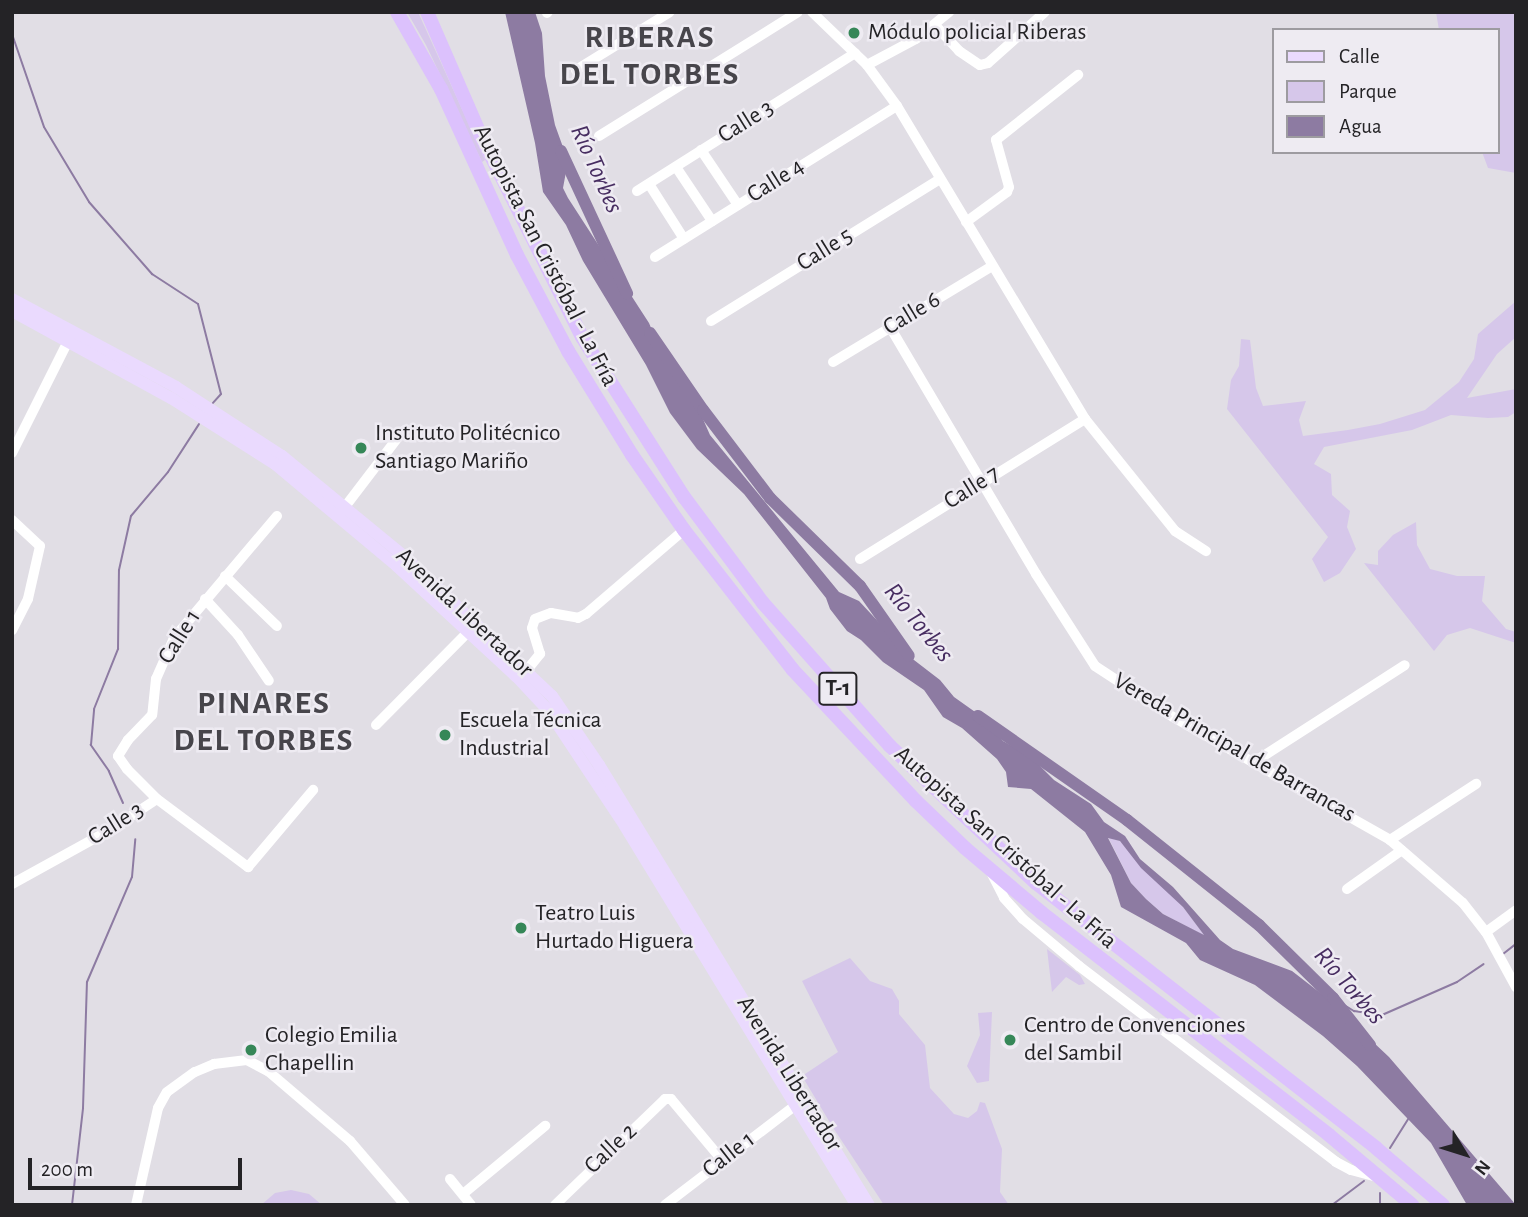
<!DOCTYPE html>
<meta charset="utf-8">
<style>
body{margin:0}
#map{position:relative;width:1528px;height:1217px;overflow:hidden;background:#e1dee5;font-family:"Alegreya Sans",sans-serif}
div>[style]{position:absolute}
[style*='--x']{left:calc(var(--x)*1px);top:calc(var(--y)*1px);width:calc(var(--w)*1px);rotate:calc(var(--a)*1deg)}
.green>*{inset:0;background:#d6c7ea}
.water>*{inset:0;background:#8d7ba2}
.stream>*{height:2px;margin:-1px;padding:0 1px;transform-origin:1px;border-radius:1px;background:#8d7ba2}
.river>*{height:12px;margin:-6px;padding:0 6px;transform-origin:6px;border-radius:6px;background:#8d7ba2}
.minor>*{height:10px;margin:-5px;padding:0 5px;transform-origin:5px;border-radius:5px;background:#fff}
.major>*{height:12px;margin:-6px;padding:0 6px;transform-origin:6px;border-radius:6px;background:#eadafe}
.highway>*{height:14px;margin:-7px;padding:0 7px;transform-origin:7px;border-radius:7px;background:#dcc1fd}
.dots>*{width:19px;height:19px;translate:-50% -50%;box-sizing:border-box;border:4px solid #eeebf2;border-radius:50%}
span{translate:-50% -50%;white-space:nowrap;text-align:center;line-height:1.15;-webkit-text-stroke:5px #eeebf2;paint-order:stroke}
.shield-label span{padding:2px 5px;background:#eeebf2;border:2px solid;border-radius:5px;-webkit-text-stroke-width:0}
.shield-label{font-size:23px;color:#242326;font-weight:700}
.poi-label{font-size:24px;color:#242326}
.left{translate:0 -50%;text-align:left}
.street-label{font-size:24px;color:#242326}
.water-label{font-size:26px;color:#472d61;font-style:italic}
.district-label{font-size:32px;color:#47454b;font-weight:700;letter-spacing:2px}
.frame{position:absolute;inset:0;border:14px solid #242326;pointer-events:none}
.legend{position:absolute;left:1272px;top:28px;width:228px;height:126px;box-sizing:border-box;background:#eeebf2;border:2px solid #9d9ba0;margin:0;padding:9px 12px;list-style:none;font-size:21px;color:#242326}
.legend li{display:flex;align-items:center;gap:14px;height:35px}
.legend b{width:35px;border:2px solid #9d9ba0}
.north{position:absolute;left:1430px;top:1119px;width:70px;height:70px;-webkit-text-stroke:5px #eeebf2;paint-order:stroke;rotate:128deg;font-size:19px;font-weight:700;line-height:28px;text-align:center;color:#242326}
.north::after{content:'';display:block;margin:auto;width:24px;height:32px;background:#242326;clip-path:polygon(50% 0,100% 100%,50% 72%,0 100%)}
.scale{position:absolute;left:28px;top:1158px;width:214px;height:32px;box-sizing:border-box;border:4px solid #242326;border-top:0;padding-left:9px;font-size:21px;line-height:24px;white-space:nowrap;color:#242326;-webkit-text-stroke:5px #eeebf2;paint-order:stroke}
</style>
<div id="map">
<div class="green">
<div style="clip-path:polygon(407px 12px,418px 12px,485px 160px,482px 162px,426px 45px)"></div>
<div style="clip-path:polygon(1436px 12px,1516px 12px,1516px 173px,1488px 168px,1482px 152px,1498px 152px,1498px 30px,1439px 30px)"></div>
<div style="clip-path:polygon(1516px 301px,1516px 337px,1497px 354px,1467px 398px,1516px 389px,1516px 412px,1508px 417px,1488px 418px,1451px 415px,1412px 430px,1324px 447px,1314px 464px,1331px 474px,1332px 495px,1350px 511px,1347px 527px,1356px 549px,1340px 573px,1324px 582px,1312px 559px,1328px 537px,1227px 409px,1231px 380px,1239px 366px,1241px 339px,1250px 340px,1256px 388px,1263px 406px,1306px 401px,1299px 420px,1303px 436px,1348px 430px,1380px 424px,1425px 410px,1459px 382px,1474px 359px,1478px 334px)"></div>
<div style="clip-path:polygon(1416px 522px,1417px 545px,1430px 569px,1457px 576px,1485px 576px,1482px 601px,1506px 629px,1516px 632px,1516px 643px,1470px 628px,1447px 635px,1434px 651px,1364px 563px,1378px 565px,1378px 551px,1393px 535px)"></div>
<div style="clip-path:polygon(1108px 837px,1120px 841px,1183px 907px,1205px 936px,1163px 914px,1146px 899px,1131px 883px)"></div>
<div style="clip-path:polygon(1047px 949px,1080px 975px,1085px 984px,1079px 985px,1066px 977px,1052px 992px)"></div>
<div style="clip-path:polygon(850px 958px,870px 981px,892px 989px,899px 1001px,899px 1014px,925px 1045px,930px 1088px,954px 1114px,968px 1118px,977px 1111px,980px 1102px,985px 1103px,1002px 1149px,1000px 1192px,1009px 1205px,884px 1205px,832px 1126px,802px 1076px,838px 1052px,802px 981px)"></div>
<div style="clip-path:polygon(992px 1012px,989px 1081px,977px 1083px,967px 1066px,980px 1035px,978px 1013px)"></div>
<div style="clip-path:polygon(291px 1190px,309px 1194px,322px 1205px,261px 1205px,275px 1193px)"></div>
</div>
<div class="water">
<div style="clip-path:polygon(evenodd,505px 12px,535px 12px,542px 33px,545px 76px,555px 125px,568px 161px,563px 188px,568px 198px,649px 323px,667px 366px,695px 401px,710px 435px,839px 592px,859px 601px,914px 660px,940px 680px,954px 697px,985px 719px,1003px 741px,1031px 757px,1054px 780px,1091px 804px,1104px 822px,1125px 836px,1140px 859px,1173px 887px,1220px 940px,1233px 949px,1292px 971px,1323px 995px,1389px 1057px,1516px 1205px,1467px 1205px,1431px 1143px,1357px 1066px,1323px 1036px,1255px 985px,1200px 960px,1186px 943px,1121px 907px,1111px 875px,1085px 832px,1031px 789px,1008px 787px,1006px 772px,997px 759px,962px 728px,943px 717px,924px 690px,883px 662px,861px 640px,847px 631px,830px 609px,826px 598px,744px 494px,697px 449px,670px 413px,646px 365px,583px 261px,566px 225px,543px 192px,535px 143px,505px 12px,1108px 838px,1120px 841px,1141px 868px,1183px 907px,1204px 935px,1163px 914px,1146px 899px,1131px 883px,1108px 838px)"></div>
</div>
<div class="stream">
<div style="--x:12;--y:34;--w:98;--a:71"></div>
<div style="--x:44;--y:127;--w:87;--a:59"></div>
<div style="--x:89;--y:202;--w:96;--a:48.8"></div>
<div style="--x:152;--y:274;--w:55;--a:33.1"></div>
<div style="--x:198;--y:304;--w:93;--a:75.7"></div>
<div style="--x:221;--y:394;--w:12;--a:132"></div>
<div style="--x:123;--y:803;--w:35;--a:-114"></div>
<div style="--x:109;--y:771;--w:32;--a:-125"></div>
<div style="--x:91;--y:745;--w:36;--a:-85"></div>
<div style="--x:94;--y:709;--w:65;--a:-68.2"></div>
<div style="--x:118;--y:649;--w:79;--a:-89.3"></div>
<div style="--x:119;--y:570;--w:55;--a:-77.5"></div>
<div style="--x:131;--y:516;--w:57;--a:-49.9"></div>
<div style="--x:168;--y:472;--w:57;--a:-57.1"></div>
<div style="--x:1503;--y:954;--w:16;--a:-38"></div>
<div style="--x:1333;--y:998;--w:25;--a:32"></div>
<div style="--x:1354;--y:1011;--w:28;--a:8"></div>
<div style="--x:1382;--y:1015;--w:82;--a:-23.7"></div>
<div style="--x:1457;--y:982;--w:32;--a:-34"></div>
<div style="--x:1390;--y:1148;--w:34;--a:-58"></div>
<div style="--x:1380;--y:1193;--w:12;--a:90"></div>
<div style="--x:72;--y:1205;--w:98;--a:-83.5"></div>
<div style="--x:83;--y:1108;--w:126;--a:-88.2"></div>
<div style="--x:87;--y:982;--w:114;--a:-66.8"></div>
<div style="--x:132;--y:877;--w:38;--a:-85"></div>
<div style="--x:1332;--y:1205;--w:40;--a:-37"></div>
</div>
<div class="river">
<div style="--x:561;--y:151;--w:157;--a:65.1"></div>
<div style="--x:650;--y:333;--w:93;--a:55.5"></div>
<div style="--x:703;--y:410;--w:111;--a:52.7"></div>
<div style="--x:770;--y:498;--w:126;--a:44.4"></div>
<div style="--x:860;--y:586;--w:85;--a:55"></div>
<div style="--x:978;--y:716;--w:182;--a:34.9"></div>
<div style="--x:1127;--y:820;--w:169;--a:38.5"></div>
<div style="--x:1259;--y:925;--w:104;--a:44.6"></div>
<div style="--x:1333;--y:998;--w:60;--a:51.8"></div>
</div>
<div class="minor">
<div style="--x:812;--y:12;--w:76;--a:43.9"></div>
<div style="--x:867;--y:65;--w:51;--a:53.8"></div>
<div style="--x:897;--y:106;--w:365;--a:59"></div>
<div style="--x:1085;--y:419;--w:144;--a:51.2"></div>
<div style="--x:1175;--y:531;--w:37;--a:33"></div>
<div style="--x:547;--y:13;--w:1;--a:-45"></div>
<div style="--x:935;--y:25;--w:35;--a:47"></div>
<div style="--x:959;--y:51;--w:25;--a:34"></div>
<div style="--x:980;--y:65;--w:8;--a:-14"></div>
<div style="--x:988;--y:63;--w:76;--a:-41.8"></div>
<div style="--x:867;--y:65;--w:55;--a:-28"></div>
<div style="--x:916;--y:39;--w:43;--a:-39.3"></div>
<div style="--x:576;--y:70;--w:110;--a:-31.7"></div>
<div style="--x:599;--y:136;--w:234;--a:-31.9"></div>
<div style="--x:701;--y:150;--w:66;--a:56.1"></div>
<div style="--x:676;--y:167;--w:65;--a:56.3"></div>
<div style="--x:649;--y:184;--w:65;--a:57.5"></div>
<div style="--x:637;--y:191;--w:258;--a:-32.3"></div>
<div style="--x:966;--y:222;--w:51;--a:-36.2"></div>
<div style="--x:1007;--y:192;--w:5;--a:-68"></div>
<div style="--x:1009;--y:187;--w:49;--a:-105.5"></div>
<div style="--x:996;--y:140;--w:105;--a:-38.4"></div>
<div style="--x:655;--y:257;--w:285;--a:-32"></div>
<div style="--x:711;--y:321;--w:269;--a:-31.8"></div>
<div style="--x:890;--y:327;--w:287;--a:59.4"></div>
<div style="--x:1036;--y:574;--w:109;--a:57.3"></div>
<div style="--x:1095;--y:666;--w:93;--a:33.2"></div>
<div style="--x:1173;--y:717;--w:249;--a:29.5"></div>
<div style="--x:1390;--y:840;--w:96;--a:40.8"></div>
<div style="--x:1463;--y:903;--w:37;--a:52"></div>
<div style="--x:1486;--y:932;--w:63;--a:61.4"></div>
<div style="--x:833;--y:362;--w:186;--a:-31.1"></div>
<div style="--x:12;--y:453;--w:125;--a:-63.4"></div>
<div style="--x:341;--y:512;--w:101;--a:-52.7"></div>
<div style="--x:277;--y:516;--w:160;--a:130.2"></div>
<div style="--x:174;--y:638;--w:45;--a:113.7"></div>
<div style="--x:156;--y:679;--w:36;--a:96"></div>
<div style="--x:152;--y:715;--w:35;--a:134"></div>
<div style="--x:128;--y:740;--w:19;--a:122"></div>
<div style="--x:118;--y:756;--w:16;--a:55"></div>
<div style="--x:127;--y:769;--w:42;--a:45"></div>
<div style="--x:157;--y:799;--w:114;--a:36.8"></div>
<div style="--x:248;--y:867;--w:101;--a:-49.8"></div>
<div style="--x:12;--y:520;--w:38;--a:43"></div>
<div style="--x:40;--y:546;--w:54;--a:102.8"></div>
<div style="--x:28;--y:599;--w:35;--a:117"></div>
<div style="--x:860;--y:559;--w:265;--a:-31.9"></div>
<div style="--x:225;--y:576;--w:72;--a:43.9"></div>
<div style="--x:205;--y:599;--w:49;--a:47.5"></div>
<div style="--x:238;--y:635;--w:55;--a:56"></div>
<div style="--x:527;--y:670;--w:21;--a:-51"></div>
<div style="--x:540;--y:654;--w:27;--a:-107"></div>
<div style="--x:532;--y:628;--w:9;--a:-72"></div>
<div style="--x:535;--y:619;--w:17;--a:-21"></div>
<div style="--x:551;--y:613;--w:27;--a:10"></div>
<div style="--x:578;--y:618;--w:9;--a:-27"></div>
<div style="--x:586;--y:614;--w:129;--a:-40.6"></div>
<div style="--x:376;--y:725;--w:131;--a:-45.3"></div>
<div style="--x:1254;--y:762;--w:179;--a:-32.7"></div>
<div style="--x:1390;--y:840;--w:103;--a:-33.1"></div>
<div style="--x:992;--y:874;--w:27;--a:63"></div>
<div style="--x:1004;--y:898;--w:28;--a:48"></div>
<div style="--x:1023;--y:919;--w:73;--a:40"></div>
<div style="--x:1079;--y:966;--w:323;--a:37.3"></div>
<div style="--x:1336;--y:1162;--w:17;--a:28"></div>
<div style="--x:1351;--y:1170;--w:24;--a:15"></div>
<div style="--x:12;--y:884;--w:112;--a:-28.9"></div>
<div style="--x:110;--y:830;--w:56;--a:-33.4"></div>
<div style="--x:1347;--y:889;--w:67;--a:-35.3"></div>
<div style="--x:1486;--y:932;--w:37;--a:-36"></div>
<div style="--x:450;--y:1179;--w:33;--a:51"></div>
<div style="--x:463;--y:1194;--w:107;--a:-39.7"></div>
<div style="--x:136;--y:1205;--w:99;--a:-77.2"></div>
<div style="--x:158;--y:1108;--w:18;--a:-61"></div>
<div style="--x:167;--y:1092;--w:34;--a:-36"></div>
<div style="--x:195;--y:1072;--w:21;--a:-23"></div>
<div style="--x:214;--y:1064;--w:33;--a:-7"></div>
<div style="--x:247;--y:1060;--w:24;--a:28"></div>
<div style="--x:268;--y:1071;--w:108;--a:40.5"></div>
<div style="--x:350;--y:1141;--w:84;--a:49.3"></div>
<div style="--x:555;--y:1205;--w:153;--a:-43.9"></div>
<div style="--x:665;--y:1099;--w:6;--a:0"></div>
<div style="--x:671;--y:1099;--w:80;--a:50.1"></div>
<div style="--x:665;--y:1205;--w:171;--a:-37.4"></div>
</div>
<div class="major">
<div style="--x:12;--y:299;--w:186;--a:28.2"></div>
<div style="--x:176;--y:387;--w:126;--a:33.1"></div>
<div style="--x:282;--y:456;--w:159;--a:39.4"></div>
<div style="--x:405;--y:557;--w:202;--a:43.4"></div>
<div style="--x:552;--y:696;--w:83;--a:55.7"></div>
<div style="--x:599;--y:765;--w:516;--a:58.47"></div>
<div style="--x:12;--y:311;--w:181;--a:28.7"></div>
<div style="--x:171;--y:398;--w:123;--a:32.4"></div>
<div style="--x:275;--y:464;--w:159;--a:39.9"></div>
<div style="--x:397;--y:566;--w:163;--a:42.8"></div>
<div style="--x:517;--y:677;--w:45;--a:46.8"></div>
<div style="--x:548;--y:710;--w:139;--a:56.4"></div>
<div style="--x:625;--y:826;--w:444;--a:58.6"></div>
</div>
<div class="highway">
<div style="--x:397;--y:12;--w:89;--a:60.3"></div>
<div style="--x:441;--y:89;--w:183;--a:65.4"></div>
<div style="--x:517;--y:255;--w:109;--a:62"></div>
<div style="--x:568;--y:351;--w:122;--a:58.4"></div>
<div style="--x:632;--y:455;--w:91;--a:55.3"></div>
<div style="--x:684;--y:530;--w:177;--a:52.1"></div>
<div style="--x:793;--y:670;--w:180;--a:46.8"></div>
<div style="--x:916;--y:801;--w:68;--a:43.8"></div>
<div style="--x:965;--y:848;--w:101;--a:40.2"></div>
<div style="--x:1042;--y:913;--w:363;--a:37.7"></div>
<div style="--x:1329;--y:1135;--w:109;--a:40.1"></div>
<div style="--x:427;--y:12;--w:135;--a:66.5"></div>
<div style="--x:481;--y:136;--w:225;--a:63.3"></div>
<div style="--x:582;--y:337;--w:190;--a:57.5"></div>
<div style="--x:684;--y:497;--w:132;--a:53.3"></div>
<div style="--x:763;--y:603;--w:191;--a:48.4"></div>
<div style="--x:890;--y:746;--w:200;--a:43.2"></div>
<div style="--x:1036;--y:883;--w:431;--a:37.9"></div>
<div style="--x:1376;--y:1148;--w:88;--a:40.4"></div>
</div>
<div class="dots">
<div style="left:854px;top:33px;background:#368758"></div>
<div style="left:361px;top:448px;background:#368758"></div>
<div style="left:445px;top:735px;background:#368758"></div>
<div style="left:521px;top:928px;background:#368758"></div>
<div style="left:1010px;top:1040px;background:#368758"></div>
<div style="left:251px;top:1050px;background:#368758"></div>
</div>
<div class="shield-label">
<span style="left:838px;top:689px">T-1</span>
</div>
<div class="poi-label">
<span class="left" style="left:868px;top:33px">Módulo policial Riberas</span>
<span class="left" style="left:375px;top:448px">Instituto Politécnico<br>Santiago Mariño</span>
<span class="left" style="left:459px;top:735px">Escuela Técnica<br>Industrial</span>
<span class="left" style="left:535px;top:928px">Teatro Luis<br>Hurtado Higuera</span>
<span class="left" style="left:1024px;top:1040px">Centro de Convenciones<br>del Sambil</span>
<span class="left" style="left:265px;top:1050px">Colegio Emilia<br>Chapellin</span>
</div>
<div class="street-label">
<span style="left:746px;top:122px;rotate:-32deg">Calle 3</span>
<span style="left:776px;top:181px;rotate:-32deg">Calle 4</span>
<span style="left:825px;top:250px;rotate:-32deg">Calle 5</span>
<span style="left:545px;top:256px;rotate:63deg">Autopista San Cristóbal - La Fría</span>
<span style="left:912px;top:314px;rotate:-31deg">Calle 6</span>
<span style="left:972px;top:488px;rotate:-32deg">Calle 7</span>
<span style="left:464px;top:613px;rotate:43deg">Avenida Libertador</span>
<span style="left:180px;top:637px;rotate:-58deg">Calle 1</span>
<span style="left:1234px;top:748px;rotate:30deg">Vereda Principal de Barrancas</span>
<span style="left:116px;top:824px;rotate:-32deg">Calle 3</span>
<span style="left:1005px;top:848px;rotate:42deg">Autopista San Cristóbal - La Fría</span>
<span style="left:789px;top:1074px;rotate:58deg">Avenida Libertador</span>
<span style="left:611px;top:1149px;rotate:-43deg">Calle 2</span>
<span style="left:729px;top:1155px;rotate:-38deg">Calle 1</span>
</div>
<div class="water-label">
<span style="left:596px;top:169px;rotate:66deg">Río Torbes</span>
<span style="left:918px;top:623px;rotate:51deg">Río Torbes</span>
<span style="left:1349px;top:986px;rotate:49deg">Río Torbes</span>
</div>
<div class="district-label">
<span style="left:650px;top:56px">RIBERAS<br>DEL TORBES</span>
<span style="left:264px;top:722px">PINARES<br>DEL TORBES</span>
</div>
<div class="frame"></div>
<ul class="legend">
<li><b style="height:9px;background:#eadafe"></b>Calle</li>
<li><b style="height:19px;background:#d6c7ea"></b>Parque</li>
<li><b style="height:19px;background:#8d7ba2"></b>Agua</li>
</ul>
<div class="north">N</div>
<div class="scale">200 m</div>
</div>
